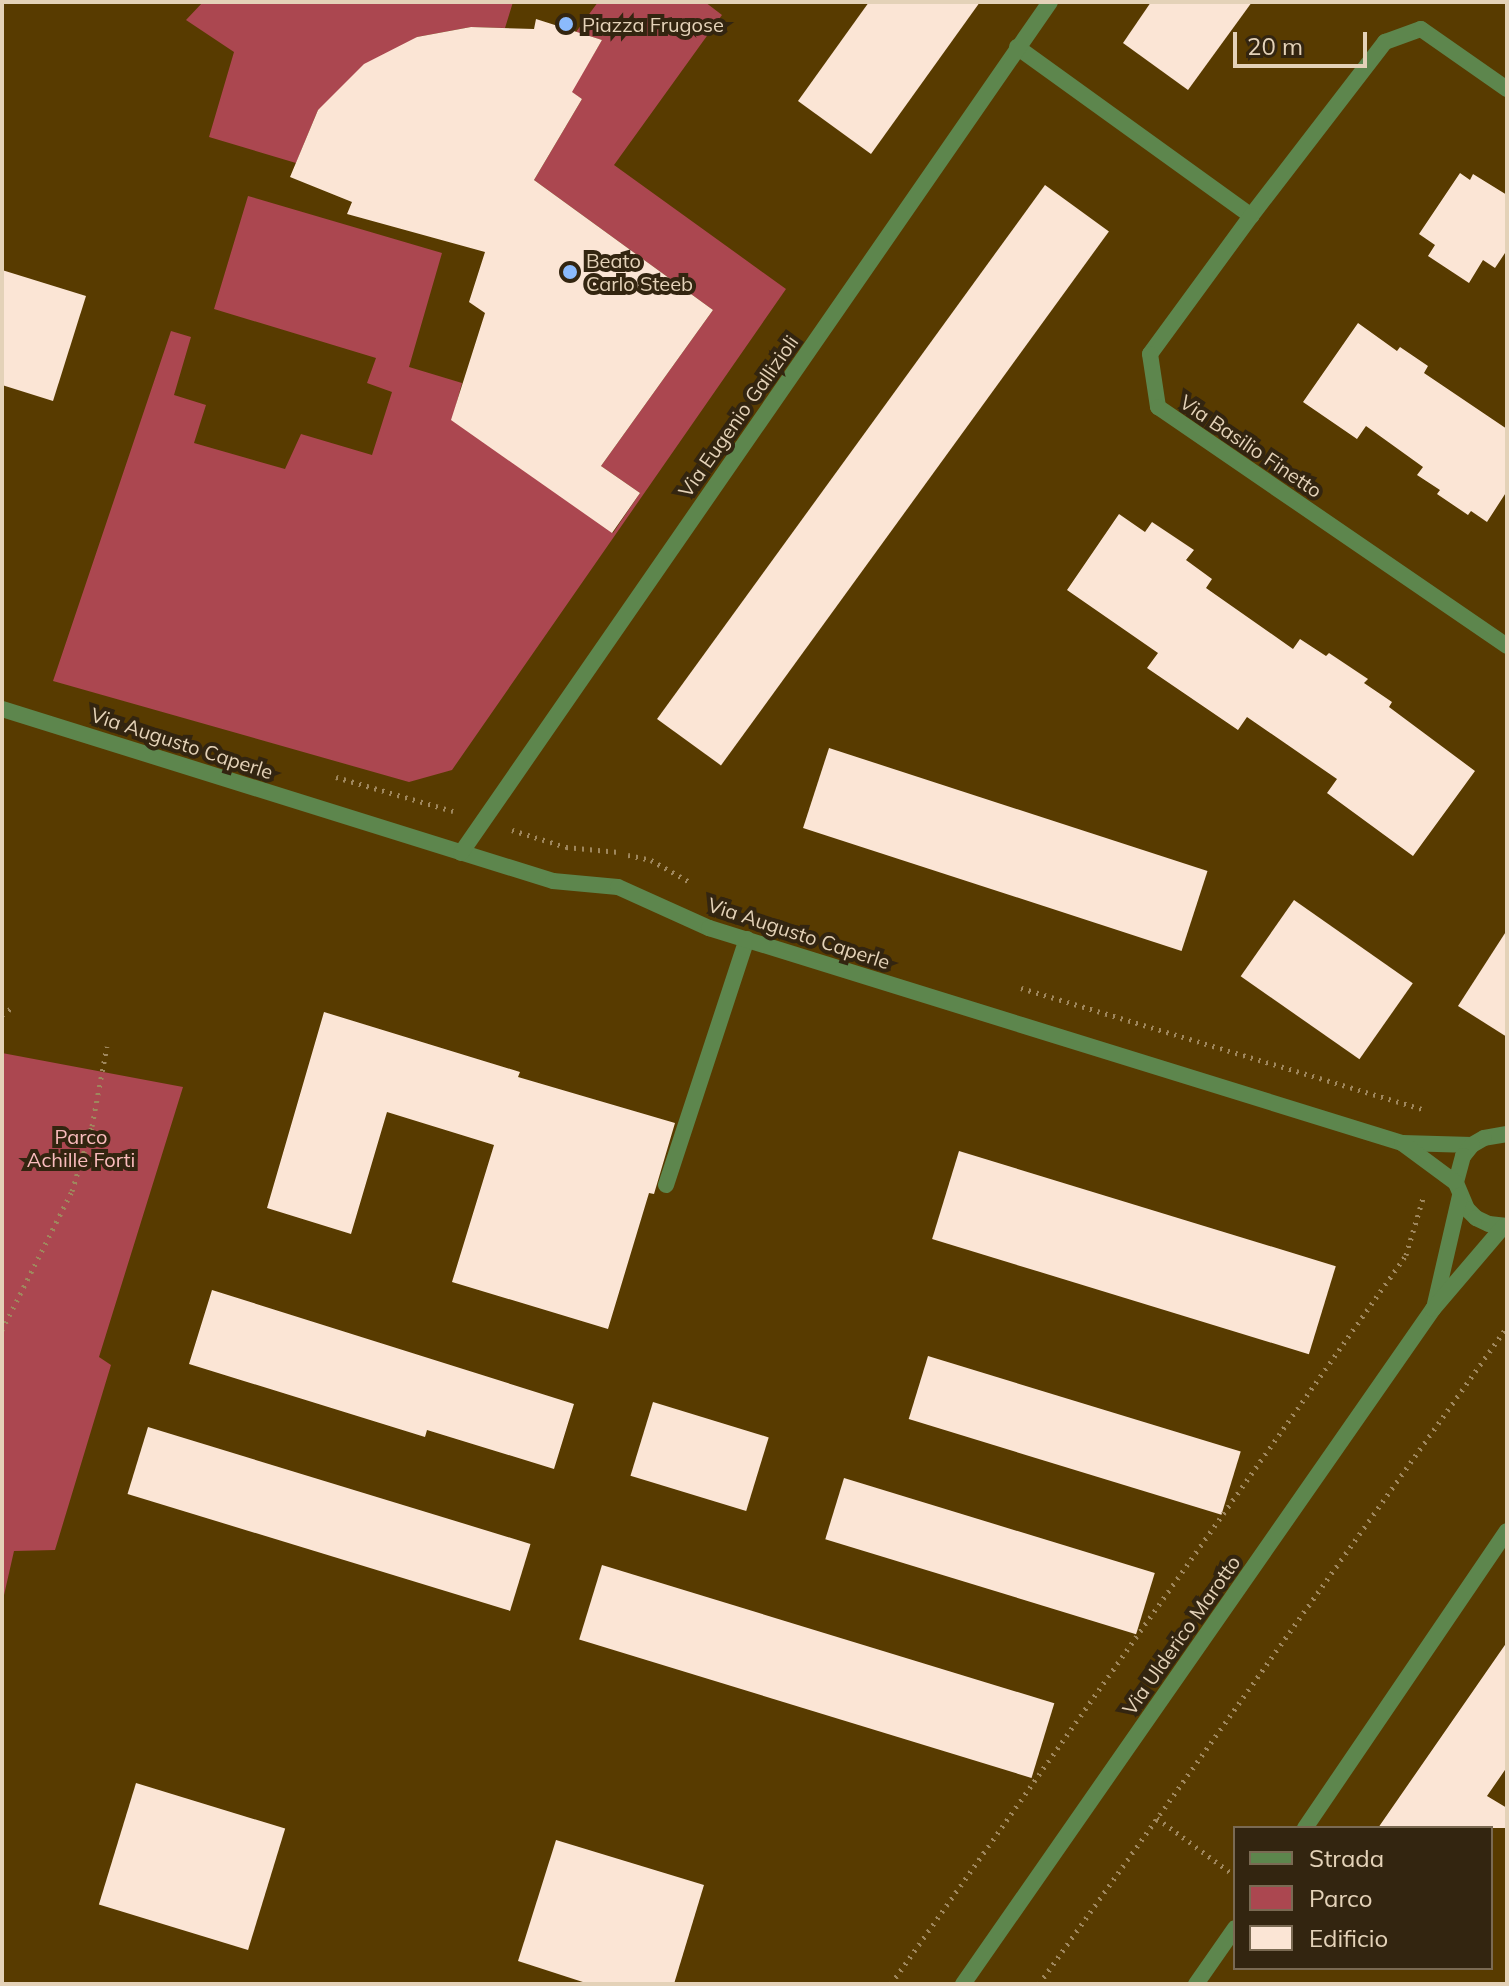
<!DOCTYPE html>
<style>
body{margin:0}
#map{position:relative;width:1509px;height:1986px;overflow:hidden;background:#583b00;font-family:Mulish,sans-serif}
div>[style]{position:absolute}
[style*='--x']{left:calc(var(--x)*1px);top:calc(var(--y)*1px);width:calc(var(--w)*1px);rotate:calc(var(--a)*1deg)}
.green>*{inset:0;background:#ab4750}
.building>*{inset:0;background:#fbe5d5;transform-origin:0 0}
.path>*{height:5px;margin-top:-2.5px;transform-origin:0;background:repeating-linear-gradient(90deg,#9f875d 0 2px,transparent 0 8px)}
.service>*{height:16px;margin:-8px;padding:0 8px;transform-origin:8px;border-radius:8px;background:#5d864d}
.minor>*{height:16px;margin:-8px;padding:0 8px;transform-origin:8px;border-radius:8px;background:#5d864d}
.dots>*{width:22px;height:22px;translate:-50% -50%;box-sizing:border-box;border:4px solid #332510;border-radius:50%}
span{translate:-50% -50%;white-space:nowrap;text-align:center;line-height:1.15;-webkit-text-stroke:8px #332510;paint-order:stroke}
.poi-label{font-size:20px;color:#e4d2b8}
.left{translate:0 -50%;text-align:left}
.street-label{font-size:20px;color:#e4d2b8}
.park-label{font-size:20px;color:#fabcbd}
.frame{position:absolute;inset:0;border:4px solid #e4d2b8;pointer-events:none}
.legend{position:absolute;left:1233px;top:1826px;width:260px;height:144px;box-sizing:border-box;background:#332510;border:2px solid #7a6a53;margin:0;padding:10px 14px;list-style:none;font-size:24px;color:#e4d2b8}
.legend li{display:flex;align-items:center;gap:16px;height:40px}
.legend b{width:40px;border:2px solid #7a6a53}
.scale{position:absolute;left:1233px;top:32px;width:134px;height:36px;box-sizing:border-box;border:4px solid #e4d2b8;border-top:0;padding-left:10px;font-size:24px;line-height:28px;white-space:nowrap;color:#e4d2b8;-webkit-text-stroke:6px #332510;paint-order:stroke}
</style>
<div id="map">
<div class="green">
<div style="clip-path:polygon(203px 2px,513px 2px,505px 28px,471px 27px,417px 37px,318px 110px,296px 163px,209px 137px,234px 52px,186px 20px)"></div>
<div style="clip-path:polygon(598px 2px,705px 2px,722px 15px,614px 165px,786px 289px,452px 770px,409px 782px,53px 681px,171px 331px,191px 337px,174px 395px,206px 405px,194px 443px,285px 469px,301px 434px,372px 455px,392px 392px,367px 383px,376px 358px,214px 309px,248px 196px,442px 253px,409px 367px,462px 383px,452px 420px,613px 533px,640px 493px,601px 466px,713px 310px,534px 180px,582px 99px,571px 92px,602px 40px,576px 32px)"></div>
<div style="clip-path:polygon(2px 1053px,183px 1087px,99px 1357px,111px 1365px,55px 1550px,14px 1551px,2px 1604px)"></div>
</div>
<div class="building">
<div style="clip-path:polygon(869px 2px,980px 2px,871px 154px,798px 101px)"></div>
<div style="clip-path:polygon(1151px 2px,1252px 2px,1188px 90px,1123px 43px)"></div>
<div style="clip-path:polygon(536px 19px,602px 40px,572px 92px,582px 99px,534px 180px,713px 310px,601px 466px,640px 493px,612px 533px,451px 420px,485px 313px,469px 302px,485px 252px,347px 214px,352px 202px,290px 177px,318px 110px,364px 64px,417px 37px,471px 27px,534px 29px)"></div>
<div style="clip-path:polygon(1460px 173px,1470px 180px,1473px 174px,1507px 195px,1507px 250px,1495px 268px,1483px 260px,1469px 283px,1428px 256px,1435px 245px,1419px 234px)"></div>
<div style="left:1045px;top:185px;width:79px;height:660px;rotate:36deg"></div>
<div style="clip-path:polygon(2px 270px,86px 296px,53px 401px,2px 385px)"></div>
<div style="clip-path:polygon(1358px 323px,1397px 351px,1400px 347px,1428px 366px,1424px 373px,1507px 429px,1507px 491px,1487px 522px,1471px 511px,1468px 515px,1437px 494px,1440px 490px,1417px 475px,1423px 467px,1366px 426px,1357px 439px,1303px 402px)"></div>
<div style="clip-path:polygon(1119px 514px,1145px 532px,1152px 522px,1194px 550px,1186px 560px,1212px 579px,1206px 588px,1293px 649px,1300px 639px,1326px 656px,1329px 653px,1368px 679px,1364px 683px,1392px 702px,1389px 707px,1475px 771px,1413px 856px,1327px 793px,1337px 779px,1247px 717px,1238px 730px,1147px 668px,1158px 653px,1067px 590px)"></div>
<div style="left:829px;top:748px;width:398px;height:84px;rotate:18deg"></div>
<div style="left:1294px;top:900px;width:145px;height:93px;rotate:35deg"></div>
<div style="clip-path:polygon(1507px 930px,1507px 1037px,1458px 1006px)"></div>
<div style="clip-path:polygon(324px 1012px,520px 1072px,518px 1077px,675px 1123px,654px 1194px,649px 1193px,608px 1329px,452px 1282px,494px 1145px,387px 1112px,351px 1234px,267px 1208px)"></div>
<div style="left:959px;top:1151px;width:394px;height:92px;rotate:17deg"></div>
<div style="clip-path:polygon(212px 1290px,574px 1404px,554px 1469px,427px 1430px,425px 1437px,189px 1364px)"></div>
<div style="left:928px;top:1356px;width:327px;height:66px;rotate:17deg"></div>
<div style="left:653px;top:1402px;width:121px;height:77px;rotate:17deg"></div>
<div style="left:148px;top:1427px;width:400px;height:70px;rotate:17deg"></div>
<div style="left:844px;top:1478px;width:325px;height:64px;rotate:17deg"></div>
<div style="left:602px;top:1565px;width:473px;height:78px;rotate:17deg"></div>
<div style="clip-path:polygon(1507px 1642px,1507px 1767px,1487px 1796px,1507px 1808px,1507px 1828px,1378px 1828px)"></div>
<div style="left:136px;top:1783px;width:156px;height:127px;rotate:17deg"></div>
<div style="clip-path:polygon(556px 1840px,704px 1885px,674px 1984px,589px 1984px,518px 1961px)"></div>
</div>
<div class="path">
<div style="--x:336;--y:777;--w:122;--a:16.2"></div>
<div style="--x:512;--y:830;--w:57;--a:17.5"></div>
<div style="--x:566;--y:847;--w:53;--a:5.4"></div>
<div style="--x:628;--y:855;--w:24;--a:12"></div>
<div style="--x:651;--y:860;--w:43;--a:29.6"></div>
<div style="--x:1021;--y:988;--w:422;--a:16.8"></div>
<div style="--x:2;--y:1015;--w:14;--a:-36"></div>
<div style="--x:2;--y:1330;--w:156;--a:-63.3"></div>
<div style="--x:72;--y:1191;--w:68;--a:-72.9"></div>
<div style="--x:92;--y:1126;--w:81;--a:-79.4"></div>
<div style="--x:1157;--y:1818;--w:97;--a:36.6"></div>
<div style="--x:891;--y:1984;--w:893;--a:-54.76"></div>
<div style="--x:1406;--y:1255;--w:59;--a:-73.4"></div>
<div style="--x:1039;--y:1984;--w:807;--a:-54.54"></div>
</div>
<div class="service">
<div style="--x:666;--y:1185;--w:259;--a:-71.8"></div>
<div style="--x:1305;--y:1828;--w:359;--a:-55.8"></div>
<div style="--x:1196;--y:1984;--w:68;--a:-55.1"></div>
</div>
<div class="minor">
<div style="--x:1017;--y:47;--w:289;--a:35.8"></div>
<div style="--x:1251;--y:216;--w:220;--a:-52.4"></div>
<div style="--x:1385;--y:42;--w:38;--a:-20"></div>
<div style="--x:1421;--y:29;--w:105;--a:34.9"></div>
<div style="--x:1251;--y:216;--w:171;--a:126.2"></div>
<div style="--x:1150;--y:354;--w:54;--a:81.4"></div>
<div style="--x:1158;--y:407;--w:423;--a:34.4"></div>
<div style="--x:2;--y:709;--w:577;--a:17.34"></div>
<div style="--x:553;--y:881;--w:65;--a:5.3"></div>
<div style="--x:618;--y:887;--w:100;--a:24.3"></div>
<div style="--x:709;--y:928;--w:726;--a:17.24"></div>
<div style="--x:1402;--y:1143;--w:70;--a:1.6"></div>
<div style="--x:461;--y:853;--w:1035;--a:-55.31"></div>
<div style="--x:1507;--y:1134;--w:23;--a:170"></div>
<div style="--x:1484;--y:1138;--w:14;--a:150"></div>
<div style="--x:1472;--y:1145;--w:14;--a:129"></div>
<div style="--x:1463;--y:1156;--w:28;--a:105"></div>
<div style="--x:1456;--y:1183;--w:28;--a:67"></div>
<div style="--x:1467;--y:1209;--w:13;--a:45"></div>
<div style="--x:1476;--y:1218;--w:14;--a:25"></div>
<div style="--x:1489;--y:1224;--w:18;--a:6"></div>
<div style="--x:1402;--y:1143;--w:67;--a:36.5"></div>
<div style="--x:1435;--y:1304;--w:111;--a:-77"></div>
<div style="--x:963;--y:1984;--w:823;--a:-55.15"></div>
<div style="--x:1433;--y:1309;--w:108;--a:-49.5"></div>
</div>
<div class="dots">
<div style="left:566px;top:24px;background:#8bbafc"></div>
<div style="left:570px;top:272px;background:#8bbafc"></div>
</div>
<div class="poi-label">
<span class="left" style="left:582px;top:24px">Piazza Frugose</span>
<span class="left" style="left:586px;top:272px">Beato<br>Carlo Steeb</span>
</div>
<div class="street-label">
<span style="left:738px;top:416px;rotate:-55deg">Via Eugenio Gallizioli</span>
<span style="left:1251px;top:446px;rotate:34deg">Via Basilio Finetto</span>
<span style="left:182px;top:743px;rotate:18deg">Via Augusto Caperle</span>
<span style="left:799px;top:933px;rotate:18deg">Via Augusto Caperle</span>
<span style="left:1181px;top:1635px;rotate:-55deg">Via Ulderico Marotto</span>
</div>
<div class="park-label">
<span style="left:81px;top:1148px">Parco<br>Achille Forti</span>
</div>
<div class="frame"></div>
<ul class="legend">
<li><b style="height:10px;background:#5d864d"></b>Strada</li>
<li><b style="height:22px;background:#ab4750"></b>Parco</li>
<li><b style="height:22px;background:#fbe5d5"></b>Edificio</li>
</ul>
<div class="scale">20 m</div>
</div>
